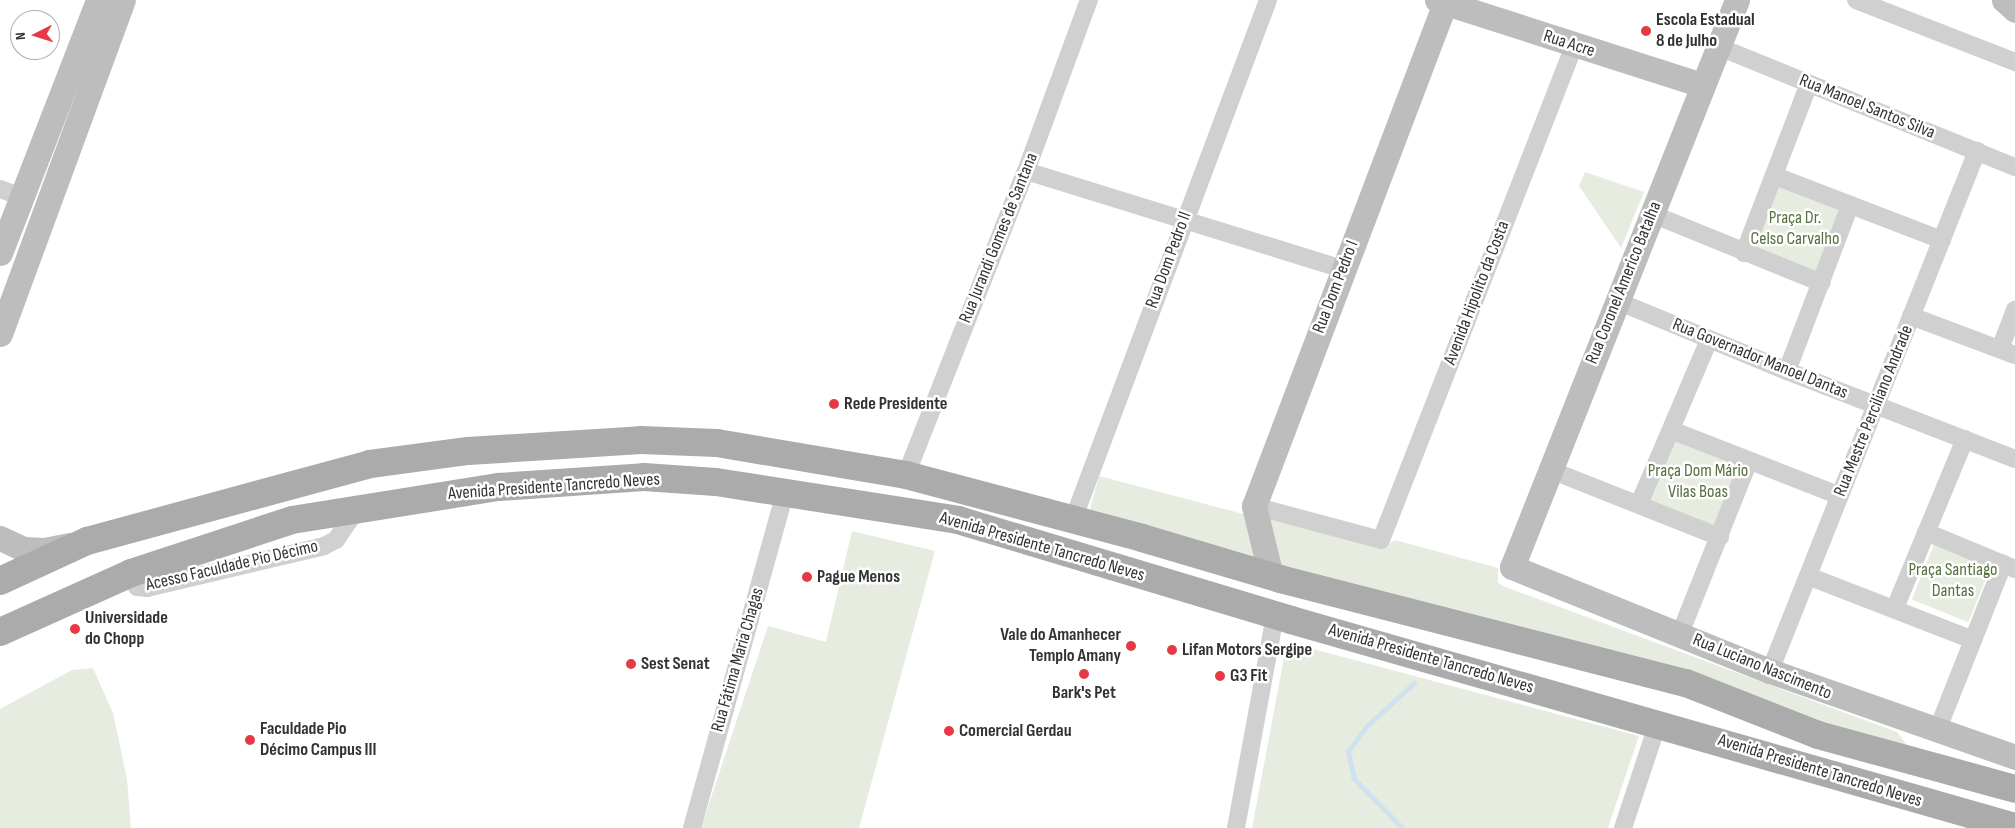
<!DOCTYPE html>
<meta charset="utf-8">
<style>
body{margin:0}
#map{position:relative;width:2015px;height:828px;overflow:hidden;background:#fff;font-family:"Sofia Sans Condensed",sans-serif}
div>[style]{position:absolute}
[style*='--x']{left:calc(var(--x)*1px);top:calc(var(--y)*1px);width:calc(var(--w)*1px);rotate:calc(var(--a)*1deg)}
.green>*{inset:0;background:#e6ecdf;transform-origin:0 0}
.stream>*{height:4.5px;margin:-2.25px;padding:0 2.25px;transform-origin:2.25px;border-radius:2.25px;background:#cfe2ee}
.street>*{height:18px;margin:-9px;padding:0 9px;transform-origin:9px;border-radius:9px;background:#d0d0d0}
.secondary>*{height:25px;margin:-12.5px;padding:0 12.5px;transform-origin:12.5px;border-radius:12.5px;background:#bdbdbd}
.primary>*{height:28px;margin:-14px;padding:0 14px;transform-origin:14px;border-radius:14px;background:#ababab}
.dots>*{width:14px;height:14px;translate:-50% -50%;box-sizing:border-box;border:2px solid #fff;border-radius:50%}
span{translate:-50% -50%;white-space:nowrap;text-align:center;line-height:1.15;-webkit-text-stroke:5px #fff;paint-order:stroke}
.poi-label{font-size:18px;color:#333;font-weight:700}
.left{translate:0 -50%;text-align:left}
.right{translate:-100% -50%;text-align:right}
.street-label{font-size:18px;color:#333}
.park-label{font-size:18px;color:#56703f}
.north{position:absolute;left:10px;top:10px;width:50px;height:50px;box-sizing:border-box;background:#fff;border:1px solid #adadad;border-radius:50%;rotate:265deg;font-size:14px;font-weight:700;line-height:20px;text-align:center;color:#333}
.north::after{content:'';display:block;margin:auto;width:18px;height:22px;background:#e63946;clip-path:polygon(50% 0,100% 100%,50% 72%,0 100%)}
</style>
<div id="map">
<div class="green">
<div style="clip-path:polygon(1585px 172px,1644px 192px,1621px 248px,1579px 186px)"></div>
<div style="left:1776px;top:184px;width:68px;height:72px;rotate:21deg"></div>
<div style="left:1675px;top:435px;width:77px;height:71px;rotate:22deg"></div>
<div style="clip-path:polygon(1099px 476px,1251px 516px,1261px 560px,1090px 509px)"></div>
<div style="clip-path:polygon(1261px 517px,1384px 547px,1395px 540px,1498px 568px,1498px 583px,1503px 586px,1897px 732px,1909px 748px,1273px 565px)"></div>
<div style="clip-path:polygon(852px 531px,935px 551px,859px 828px,701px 828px,768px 626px,826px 642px)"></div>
<div style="left:1935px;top:542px;width:61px;height:62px;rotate:22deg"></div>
<div style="clip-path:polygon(1287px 642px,1639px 736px,1608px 828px,1252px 828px)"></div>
<div style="clip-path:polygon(93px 668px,113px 713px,127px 779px,131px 828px,0 828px,0 709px,72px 670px)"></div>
</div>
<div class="stream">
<div style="--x:1402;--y:828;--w:69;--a:-134.4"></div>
<div style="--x:1354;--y:779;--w:29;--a:-102"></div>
<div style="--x:1348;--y:751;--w:31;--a:-53"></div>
<div style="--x:1367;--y:726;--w:64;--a:-42.5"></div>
</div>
<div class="street">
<div style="--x:1856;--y:0;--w:171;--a:21.3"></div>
<div style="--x:1719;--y:47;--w:319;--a:22.1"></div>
<div style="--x:1026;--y:171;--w:331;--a:17.2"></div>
<div style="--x:1775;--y:176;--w:179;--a:21"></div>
<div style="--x:0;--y:189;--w:23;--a:20"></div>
<div style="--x:1652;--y:214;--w:183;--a:22.1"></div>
<div style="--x:1744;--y:253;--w:181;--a:-69"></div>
<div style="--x:1617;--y:301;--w:184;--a:22.4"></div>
<div style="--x:1787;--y:371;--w:244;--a:21.1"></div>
<div style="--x:1911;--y:316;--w:111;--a:20.6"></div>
<div style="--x:2000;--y:349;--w:42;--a:-69"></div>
<div style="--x:1787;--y:371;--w:178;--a:-69.2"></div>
<div style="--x:1671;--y:430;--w:181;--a:21.3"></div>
<div style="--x:1548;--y:469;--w:185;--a:21.6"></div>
<div style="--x:906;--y:475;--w:327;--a:-68.5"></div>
<div style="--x:1026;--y:171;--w:182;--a:-69.8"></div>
<div style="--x:1639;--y:504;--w:178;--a:-66.9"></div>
<div style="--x:1254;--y:506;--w:131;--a:15"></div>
<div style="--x:1381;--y:540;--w:530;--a:-68.66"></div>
<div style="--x:1073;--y:520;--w:555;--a:-69.44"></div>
<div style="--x:1926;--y:532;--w:96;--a:22.6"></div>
<div style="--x:131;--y:573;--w:15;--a:67"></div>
<div style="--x:137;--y:587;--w:10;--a:6"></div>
<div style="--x:147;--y:588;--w:182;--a:-13.3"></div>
<div style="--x:324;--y:546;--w:13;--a:-27"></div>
<div style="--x:336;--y:540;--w:36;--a:-56"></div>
<div style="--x:1808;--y:576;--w:177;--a:21.2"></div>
<div style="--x:1895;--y:608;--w:183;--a:-67.5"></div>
<div style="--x:1680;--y:634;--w:186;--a:-68.3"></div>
<div style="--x:1770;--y:671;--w:560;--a:-68.29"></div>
<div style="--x:1937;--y:731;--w:180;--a:-68.4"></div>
<div style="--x:692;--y:828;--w:349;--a:-74.5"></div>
<div style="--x:1236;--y:828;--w:216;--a:-79.6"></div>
<div style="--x:1623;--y:828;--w:111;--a:-71.6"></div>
</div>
<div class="secondary">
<div style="--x:1437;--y:0;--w:277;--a:17.8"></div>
<div style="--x:1737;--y:0;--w:610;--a:111.64"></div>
<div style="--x:1512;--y:567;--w:278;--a:22"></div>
<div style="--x:1770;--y:671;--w:260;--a:19.3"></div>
<div style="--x:2004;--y:0;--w:15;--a:42"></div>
<div style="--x:0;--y:253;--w:271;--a:-68.8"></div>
<div style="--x:0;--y:334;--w:356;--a:-69.8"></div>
<div style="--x:0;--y:538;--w:26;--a:25"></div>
<div style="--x:24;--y:549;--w:20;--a:3"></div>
<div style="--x:44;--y:550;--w:26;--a:-11"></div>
<div style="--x:1271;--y:576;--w:72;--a:-103.7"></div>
<div style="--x:1254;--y:506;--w:538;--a:-69.21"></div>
</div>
<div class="primary">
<div style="--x:0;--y:581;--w:96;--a:-24.7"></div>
<div style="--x:87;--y:541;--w:293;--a:-15.2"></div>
<div style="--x:370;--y:464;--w:99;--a:-7.6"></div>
<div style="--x:468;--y:451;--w:173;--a:-3.6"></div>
<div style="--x:641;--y:440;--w:76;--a:2.3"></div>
<div style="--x:717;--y:443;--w:192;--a:9.6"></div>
<div style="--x:906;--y:475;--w:244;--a:14.9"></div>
<div style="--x:1142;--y:538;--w:144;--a:16.5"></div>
<div style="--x:1280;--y:579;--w:419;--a:14.4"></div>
<div style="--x:1686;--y:683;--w:142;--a:21.5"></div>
<div style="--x:1818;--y:735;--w:204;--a:15.3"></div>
<div style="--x:0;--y:632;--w:144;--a:-24.2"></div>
<div style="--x:131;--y:573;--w:169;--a:-18.2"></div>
<div style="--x:292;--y:520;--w:210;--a:-9.1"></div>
<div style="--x:499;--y:487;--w:145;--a:-3.9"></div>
<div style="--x:644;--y:477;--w:72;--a:4"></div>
<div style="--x:716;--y:482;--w:245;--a:8.9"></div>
<div style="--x:958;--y:520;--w:348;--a:16.7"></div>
<div style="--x:1291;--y:620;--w:753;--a:15.96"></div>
</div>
<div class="dots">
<div style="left:1646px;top:31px;background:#e63946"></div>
<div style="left:834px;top:404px;background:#e63946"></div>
<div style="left:807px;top:577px;background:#e63946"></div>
<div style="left:75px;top:629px;background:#e63946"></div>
<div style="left:1131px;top:646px;background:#e63946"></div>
<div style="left:1172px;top:650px;background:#e63946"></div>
<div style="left:631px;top:664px;background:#e63946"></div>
<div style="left:1084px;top:674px;background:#e63946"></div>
<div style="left:1220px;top:676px;background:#e63946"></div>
<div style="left:949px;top:731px;background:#e63946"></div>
<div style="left:250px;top:740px;background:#e63946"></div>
</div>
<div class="poi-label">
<span class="left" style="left:1656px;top:31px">Escola Estadual<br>8 de Julho</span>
<span class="left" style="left:844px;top:404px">Rede Presidente</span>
<span class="left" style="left:817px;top:577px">Pague Menos</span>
<span class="left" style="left:85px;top:629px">Universidade<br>do Chopp</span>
<span class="right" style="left:1121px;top:646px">Vale do Amanhecer<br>Templo Amany</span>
<span class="left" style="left:1182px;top:650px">Lifan Motors Sergipe</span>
<span class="left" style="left:641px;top:664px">Sest Senat</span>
<span class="left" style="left:1230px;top:676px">G3 Fit</span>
<span style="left:1084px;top:693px">Bark's Pet</span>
<span class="left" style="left:260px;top:740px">Faculdade Pio<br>Décimo Campus III</span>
<span class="left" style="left:959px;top:731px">Comercial Gerdau</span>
</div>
<div class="street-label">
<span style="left:1569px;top:44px;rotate:18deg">Rua Acre</span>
<span style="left:1867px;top:107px;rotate:22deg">Rua Manoel Santos Silva</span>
<span style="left:999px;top:238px;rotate:-68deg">Rua Jurandi Gomes de Santana</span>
<span style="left:1169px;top:260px;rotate:-70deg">Rua Dom Pedro II</span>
<span style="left:1624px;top:283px;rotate:-68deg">Rua Coronel Americo Batalha</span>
<span style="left:1336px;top:287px;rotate:-69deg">Rua Dom Pedro I</span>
<span style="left:1477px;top:293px;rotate:-69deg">Avenida Hipolito da Costa</span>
<span style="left:1760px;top:359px;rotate:22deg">Rua Governador Manoel Dantas</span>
<span style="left:1874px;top:411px;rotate:-68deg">Rua Mestre Perciliano Andrade</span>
<span style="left:554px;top:487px;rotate:-4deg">Avenida Presidente Tancredo Neves</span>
<span style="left:1042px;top:547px;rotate:16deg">Avenida Presidente Tancredo Neves</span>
<span style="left:232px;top:566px;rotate:-13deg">Acesso Faculdade Pio Décimo</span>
<span style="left:1431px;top:659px;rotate:16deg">Avenida Presidente Tancredo Neves</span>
<span style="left:738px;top:660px;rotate:-74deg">Rua Fátima Maria Chagas</span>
<span style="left:1762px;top:667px;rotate:22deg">Rua Luciano Nascimento</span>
<span style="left:1820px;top:771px;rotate:17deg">Avenida Presidente Tancredo Neves</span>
</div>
<div class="park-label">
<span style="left:1795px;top:229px">Praça Dr.<br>Celso Carvalho</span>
<span style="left:1698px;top:482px">Praça Dom Mário<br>Vilas Boas</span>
<span style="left:1953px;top:581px">Praça Santiago<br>Dantas</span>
</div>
<div class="north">N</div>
</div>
